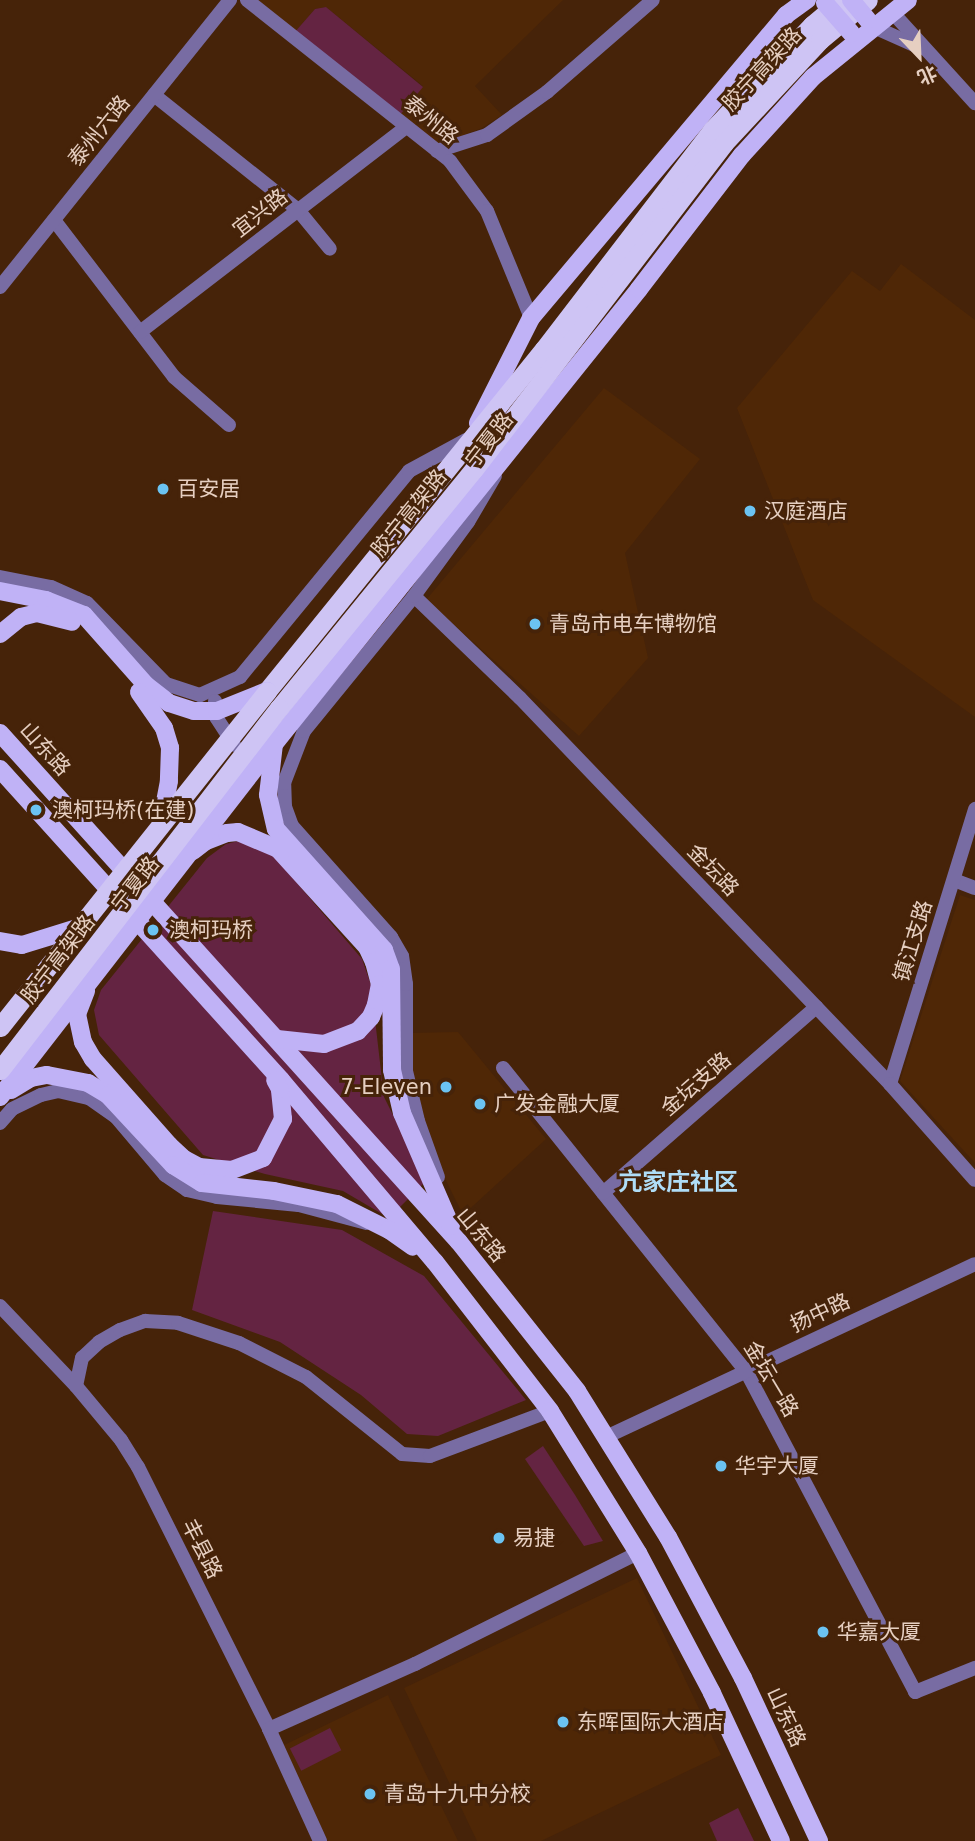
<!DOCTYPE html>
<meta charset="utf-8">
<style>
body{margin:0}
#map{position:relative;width:975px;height:1841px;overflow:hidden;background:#462309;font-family:"DejaVu Sans","Noto Sans SC",sans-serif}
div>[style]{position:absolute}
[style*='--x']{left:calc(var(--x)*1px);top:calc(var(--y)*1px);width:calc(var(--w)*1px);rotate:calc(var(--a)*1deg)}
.built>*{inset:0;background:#4f2706}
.green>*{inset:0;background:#642442;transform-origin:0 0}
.minor>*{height:14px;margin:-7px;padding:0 7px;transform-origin:7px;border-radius:7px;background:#786ca3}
.tertiary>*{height:14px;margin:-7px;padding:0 7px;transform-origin:7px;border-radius:7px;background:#786ca3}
.primary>*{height:18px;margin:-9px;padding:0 9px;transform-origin:9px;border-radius:9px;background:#c0b2f6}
.trunk>*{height:19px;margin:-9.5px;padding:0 9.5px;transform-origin:9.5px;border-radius:9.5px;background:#cec4f4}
.primary-bridge>*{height:18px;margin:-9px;padding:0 9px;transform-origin:9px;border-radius:9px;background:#c0b2f6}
.trunk-bridge>*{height:19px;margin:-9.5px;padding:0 9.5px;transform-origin:9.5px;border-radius:9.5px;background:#cec4f4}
.dots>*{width:19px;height:19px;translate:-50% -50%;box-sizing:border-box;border:4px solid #462309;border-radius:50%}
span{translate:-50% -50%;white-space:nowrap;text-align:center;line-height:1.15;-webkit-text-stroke:6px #462309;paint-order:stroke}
.street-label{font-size:21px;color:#e6cfc1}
.poi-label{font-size:21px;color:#e6cfc1}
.left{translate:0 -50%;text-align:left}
.right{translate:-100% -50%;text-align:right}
.quarter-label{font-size:24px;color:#afddf7;font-weight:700}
.north{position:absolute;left:884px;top:21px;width:70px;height:70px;-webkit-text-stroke:5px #462309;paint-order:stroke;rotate:157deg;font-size:19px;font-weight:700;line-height:28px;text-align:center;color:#e6cfc1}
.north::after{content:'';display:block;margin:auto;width:24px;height:32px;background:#e6cfc1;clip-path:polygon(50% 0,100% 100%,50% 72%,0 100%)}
</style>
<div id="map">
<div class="built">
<div style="clip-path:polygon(254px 0,563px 0,475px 86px,502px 115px,482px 128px,439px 144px,400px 115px,423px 86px,326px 7px,315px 9px,294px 33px)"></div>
<div style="clip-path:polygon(901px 264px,975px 320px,975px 717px,813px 600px,737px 408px,852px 271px,880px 291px)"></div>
<div style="clip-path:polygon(604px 388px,700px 459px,625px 553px,648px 658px,579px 736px,426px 600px)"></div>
<div style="clip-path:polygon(960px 895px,975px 900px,975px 1163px,900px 1081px)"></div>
<div style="clip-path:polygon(458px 1032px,546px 1139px,463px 1215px,427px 1142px,409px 1074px,410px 1033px)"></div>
<div style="clip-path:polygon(637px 1578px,721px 1755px,541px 1841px,477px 1841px,404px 1688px)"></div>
<div style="clip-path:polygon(388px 1695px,458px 1841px,328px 1841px,282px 1746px)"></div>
</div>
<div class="green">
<div style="clip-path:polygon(326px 7px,423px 87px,400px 115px,294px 33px,315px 9px)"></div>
<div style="clip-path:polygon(247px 839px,272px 854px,362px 959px,371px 985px,384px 1097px,426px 1181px,389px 1218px,343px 1191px,265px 1174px,203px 1155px,99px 1035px,94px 1010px,101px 990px,207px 858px,226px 844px)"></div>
<div style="clip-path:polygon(213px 1211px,342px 1230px,424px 1276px,526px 1400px,438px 1436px,407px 1434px,361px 1395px,280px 1342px,192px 1310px)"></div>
<div style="clip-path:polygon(543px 1446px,575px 1495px,603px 1541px,584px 1546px,525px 1459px)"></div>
<div style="left:330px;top:1728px;width:25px;height:45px;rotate:63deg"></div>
<div style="clip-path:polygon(738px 1808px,754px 1841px,717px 1841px,709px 1823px)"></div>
</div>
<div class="minor">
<div style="--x:154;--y:95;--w:184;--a:38.6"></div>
<div style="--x:298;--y:210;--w:50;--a:50.6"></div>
<div style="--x:437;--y:151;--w:52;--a:-17.7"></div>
<div style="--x:487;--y:135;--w:74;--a:-35.6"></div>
<div style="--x:547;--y:92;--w:140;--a:-41"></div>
<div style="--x:54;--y:220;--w:198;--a:52.6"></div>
<div style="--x:174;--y:377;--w:73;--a:41.1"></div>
<div style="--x:0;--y:287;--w:368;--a:-51.3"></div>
<div style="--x:140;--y:332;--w:336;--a:-37.6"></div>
<div style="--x:954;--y:880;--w:22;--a:21"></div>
<div style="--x:503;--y:1068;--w:388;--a:51.3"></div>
<div style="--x:746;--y:1371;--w:363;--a:62.2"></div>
<div style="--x:915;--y:1692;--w:65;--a:-21.8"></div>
<div style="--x:890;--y:1084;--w:288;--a:-72.8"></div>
<div style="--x:603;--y:1193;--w:283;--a:-41.1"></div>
<div style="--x:0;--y:1306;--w:110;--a:46.5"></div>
<div style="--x:76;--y:1386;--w:70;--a:50.2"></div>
<div style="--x:121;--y:1440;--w:32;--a:58"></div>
<div style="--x:138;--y:1467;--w:293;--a:63.4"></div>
<div style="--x:269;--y:1729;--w:123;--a:65.5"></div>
<div style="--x:76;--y:1386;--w:29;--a:-78"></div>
<div style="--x:82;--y:1358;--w:23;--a:-43"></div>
<div style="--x:99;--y:1342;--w:24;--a:-30"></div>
<div style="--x:120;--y:1330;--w:27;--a:-20"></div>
<div style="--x:145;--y:1321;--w:33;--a:3"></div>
<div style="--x:178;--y:1323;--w:64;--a:18.2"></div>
<div style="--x:239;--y:1343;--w:75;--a:26.9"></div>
<div style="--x:306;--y:1377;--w:123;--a:38.7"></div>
<div style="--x:402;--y:1454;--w:28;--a:4"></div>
<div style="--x:430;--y:1456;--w:128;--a:-20.6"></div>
<div style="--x:608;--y:1436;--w:405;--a:-25.1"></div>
<div style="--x:269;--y:1729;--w:160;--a:-24"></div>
<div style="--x:415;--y:1664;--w:249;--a:-26.5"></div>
</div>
<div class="tertiary">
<div style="--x:247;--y:0;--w:259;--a:38.4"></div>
<div style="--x:450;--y:161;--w:62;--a:53.5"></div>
<div style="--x:487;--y:211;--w:116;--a:67.6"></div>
<div style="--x:893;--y:13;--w:122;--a:47.7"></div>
<div style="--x:874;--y:27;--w:51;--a:24.1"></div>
<div style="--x:0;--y:577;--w:52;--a:11.1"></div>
<div style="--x:51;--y:587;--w:39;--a:24"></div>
<div style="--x:87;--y:603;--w:113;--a:45.7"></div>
<div style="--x:166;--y:684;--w:36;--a:18"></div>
<div style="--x:200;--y:695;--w:44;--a:-24.2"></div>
<div style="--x:240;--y:677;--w:266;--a:-50.6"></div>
<div style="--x:409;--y:471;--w:65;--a:-28.5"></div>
<div style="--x:414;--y:596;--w:147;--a:43.9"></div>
<div style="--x:520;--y:698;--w:535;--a:46.21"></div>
<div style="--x:890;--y:1084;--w:128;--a:48.5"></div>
<div style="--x:215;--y:701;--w:16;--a:86"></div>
<div style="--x:216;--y:717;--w:33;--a:57"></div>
<div style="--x:0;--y:1123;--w:18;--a:-49"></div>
<div style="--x:12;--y:1109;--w:32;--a:-26"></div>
<div style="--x:41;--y:1095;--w:17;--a:-13"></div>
<div style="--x:58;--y:1091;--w:32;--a:13"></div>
<div style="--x:89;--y:1098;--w:33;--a:35"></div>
<div style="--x:116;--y:1117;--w:76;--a:49.8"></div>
<div style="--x:165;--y:1175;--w:27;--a:34"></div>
<div style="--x:187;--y:1190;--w:31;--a:13"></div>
<div style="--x:217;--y:1197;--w:82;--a:5.6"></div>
<div style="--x:299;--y:1205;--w:69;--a:15"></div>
<div style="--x:438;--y:1177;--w:59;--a:-109.7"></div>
<div style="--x:418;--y:1121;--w:51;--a:-103.5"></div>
<div style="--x:406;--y:1071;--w:87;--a:-90"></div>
<div style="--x:406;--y:984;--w:28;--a:-98"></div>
<div style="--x:402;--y:956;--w:22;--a:-120"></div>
<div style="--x:391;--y:937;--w:149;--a:-131.7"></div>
<div style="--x:292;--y:826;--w:20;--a:-110"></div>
<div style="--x:285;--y:807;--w:24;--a:-92"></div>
<div style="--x:284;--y:783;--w:56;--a:-69"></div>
<div style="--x:304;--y:731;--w:174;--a:-50.8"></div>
<div style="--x:414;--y:596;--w:92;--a:-53.9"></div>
<div style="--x:468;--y:522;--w:53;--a:-59.6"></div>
</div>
<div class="primary">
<div style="--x:478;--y:423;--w:118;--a:-63.2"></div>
<div style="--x:531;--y:318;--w:396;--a:-49.9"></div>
<div style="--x:786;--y:15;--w:26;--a:-36"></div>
<div style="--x:0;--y:591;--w:47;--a:11.1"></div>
<div style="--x:46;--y:600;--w:41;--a:21.5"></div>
<div style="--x:84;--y:615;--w:94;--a:48.5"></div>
<div style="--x:0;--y:634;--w:27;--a:-39"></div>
<div style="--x:21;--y:617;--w:16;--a:-14"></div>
<div style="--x:37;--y:613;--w:36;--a:14"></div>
<div style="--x:0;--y:733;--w:685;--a:47.96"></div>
<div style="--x:459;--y:1242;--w:190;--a:51.6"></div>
<div style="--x:577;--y:1391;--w:172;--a:58.1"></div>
<div style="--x:668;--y:1537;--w:160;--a:62"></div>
<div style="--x:743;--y:1678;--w:180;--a:65"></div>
<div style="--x:274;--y:744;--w:583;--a:-51.26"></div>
<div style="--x:639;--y:289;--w:169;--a:-52.5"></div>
<div style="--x:742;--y:155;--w:105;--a:-47.7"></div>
<div style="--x:813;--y:77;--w:122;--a:-39"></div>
<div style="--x:0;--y:769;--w:419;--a:47.9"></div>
<div style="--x:281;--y:1080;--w:238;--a:49.8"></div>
<div style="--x:435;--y:1262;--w:188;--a:52.3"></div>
<div style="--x:550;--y:1411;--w:167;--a:58.2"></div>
<div style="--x:638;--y:1553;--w:158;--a:62.1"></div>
<div style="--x:712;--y:1693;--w:163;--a:65"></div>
<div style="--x:193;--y:851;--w:16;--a:-38"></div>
<div style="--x:206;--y:841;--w:22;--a:-21"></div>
<div style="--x:227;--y:833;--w:11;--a:-5"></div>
<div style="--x:238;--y:832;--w:43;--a:23"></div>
<div style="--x:278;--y:849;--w:132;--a:47.8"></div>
<div style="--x:367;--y:947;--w:17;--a:65"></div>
<div style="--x:374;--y:962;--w:23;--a:75"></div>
<div style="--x:380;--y:984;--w:21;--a:101"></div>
<div style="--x:376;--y:1005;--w:13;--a:113"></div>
<div style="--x:371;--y:1017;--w:19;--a:133"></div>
<div style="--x:358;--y:1031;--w:36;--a:159"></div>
<div style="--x:324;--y:1044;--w:47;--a:-173.9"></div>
<div style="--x:86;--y:991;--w:25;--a:111"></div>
<div style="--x:77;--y:1014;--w:29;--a:78"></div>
<div style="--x:83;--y:1042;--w:20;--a:60"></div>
<div style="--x:93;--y:1059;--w:115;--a:48.5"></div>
<div style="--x:169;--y:1145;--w:21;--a:43"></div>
<div style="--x:184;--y:1159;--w:17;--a:28"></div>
<div style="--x:199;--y:1167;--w:33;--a:5"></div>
<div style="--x:232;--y:1170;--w:33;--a:-21"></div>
<div style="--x:263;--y:1158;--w:44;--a:-62.9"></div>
<div style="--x:283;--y:1119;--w:30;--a:-96"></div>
<div style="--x:280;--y:1089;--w:10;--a:-119"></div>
<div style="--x:392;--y:1070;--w:44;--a:76.9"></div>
<div style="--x:402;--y:1113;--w:123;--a:66.6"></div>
<div style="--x:337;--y:1204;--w:58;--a:26.6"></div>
<div style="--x:389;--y:1230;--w:29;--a:35"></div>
</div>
<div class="trunk">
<div style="--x:267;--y:691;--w:440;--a:-51"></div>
<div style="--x:544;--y:349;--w:276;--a:-52.5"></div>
<div style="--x:712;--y:130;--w:145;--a:-46.4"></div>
<div style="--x:812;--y:25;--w:39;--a:-40"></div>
<div style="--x:279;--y:708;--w:308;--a:-50.8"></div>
<div style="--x:474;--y:469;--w:411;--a:-52.5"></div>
<div style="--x:724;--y:143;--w:141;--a:-47"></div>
<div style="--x:820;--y:40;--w:62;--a:-39.8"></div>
</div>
<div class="primary-bridge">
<div style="--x:851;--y:0;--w:26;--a:50"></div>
<div style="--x:825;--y:3;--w:40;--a:49"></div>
<div style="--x:146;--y:685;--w:29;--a:38"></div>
<div style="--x:169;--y:703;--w:26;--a:18"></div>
<div style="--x:194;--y:711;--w:23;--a:0"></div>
<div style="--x:217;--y:711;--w:54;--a:-21.8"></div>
<div style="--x:139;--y:692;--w:44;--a:55.2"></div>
<div style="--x:164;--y:728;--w:21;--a:73"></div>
<div style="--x:170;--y:748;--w:33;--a:92"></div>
<div style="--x:169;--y:781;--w:43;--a:100.8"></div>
<div style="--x:274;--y:744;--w:51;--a:96.7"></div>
<div style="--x:268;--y:795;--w:35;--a:77"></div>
<div style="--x:276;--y:829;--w:162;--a:48.2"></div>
<div style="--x:384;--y:950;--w:20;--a:70"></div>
<div style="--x:391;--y:969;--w:101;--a:89.4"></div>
<div style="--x:0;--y:941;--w:22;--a:10"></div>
<div style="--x:22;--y:945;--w:58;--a:-17.2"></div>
<div style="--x:11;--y:1090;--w:23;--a:-31"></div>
<div style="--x:31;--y:1078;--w:16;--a:-11"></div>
<div style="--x:47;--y:1075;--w:42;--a:11"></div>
<div style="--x:88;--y:1083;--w:23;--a:31"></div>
<div style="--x:108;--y:1095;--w:96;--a:47.1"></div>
<div style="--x:173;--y:1165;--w:34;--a:32"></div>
<div style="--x:202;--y:1183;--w:72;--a:6.3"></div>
<div style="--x:274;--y:1191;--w:64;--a:11.7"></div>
<div style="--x:0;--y:1097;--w:447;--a:-52.2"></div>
</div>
<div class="trunk-bridge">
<div style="--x:0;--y:1027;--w:429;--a:-51.5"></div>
<div style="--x:0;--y:1070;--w:457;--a:-52.4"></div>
</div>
<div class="dots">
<div style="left:163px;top:489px;background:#6bc3f2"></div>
<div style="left:750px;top:511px;background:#6bc3f2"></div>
<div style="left:535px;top:624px;background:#6bc3f2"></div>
<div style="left:36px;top:810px;background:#6bc3f2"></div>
<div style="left:153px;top:930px;background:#6bc3f2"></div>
<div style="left:446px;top:1087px;background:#6bc3f2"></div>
<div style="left:480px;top:1104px;background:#6bc3f2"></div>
<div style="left:721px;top:1466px;background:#6bc3f2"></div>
<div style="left:499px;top:1538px;background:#6bc3f2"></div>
<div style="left:823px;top:1632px;background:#6bc3f2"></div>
<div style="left:563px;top:1722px;background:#6bc3f2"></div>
<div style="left:370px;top:1794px;background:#6bc3f2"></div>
</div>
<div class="street-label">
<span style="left:762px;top:69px;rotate:-47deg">胶宁高架路</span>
<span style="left:431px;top:120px;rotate:39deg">泰州路</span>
<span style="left:99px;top:131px;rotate:-51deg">泰州六路</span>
<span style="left:260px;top:213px;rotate:-38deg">宜兴路</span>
<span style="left:489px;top:440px;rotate:-52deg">宁夏路</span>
<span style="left:409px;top:513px;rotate:-51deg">胶宁高架路</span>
<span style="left:45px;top:749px;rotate:48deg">山东路</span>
<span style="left:713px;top:870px;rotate:46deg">金坛路</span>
<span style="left:135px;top:884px;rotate:-52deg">宁夏路</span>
<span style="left:913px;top:941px;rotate:-73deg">镇江支路</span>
<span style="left:58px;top:959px;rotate:-52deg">胶宁高架路</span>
<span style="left:696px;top:1084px;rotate:-41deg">金坛支路</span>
<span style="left:481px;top:1235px;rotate:50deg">山东路</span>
<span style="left:820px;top:1313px;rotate:-25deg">扬中路</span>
<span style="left:771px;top:1379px;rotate:59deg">金坛一路</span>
<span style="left:202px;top:1549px;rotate:63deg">丰县路</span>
<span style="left:786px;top:1717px;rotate:65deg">山东路</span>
</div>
<div class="poi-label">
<span class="left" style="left:177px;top:489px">百安居</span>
<span class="left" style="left:764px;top:511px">汉庭酒店</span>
<span class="left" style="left:549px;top:624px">青岛市电车博物馆</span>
<span class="left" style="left:52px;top:810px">澳柯玛桥(在建)</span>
<span class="left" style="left:169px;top:930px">澳柯玛桥</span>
<span class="right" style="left:432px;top:1087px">7-Eleven</span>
<span class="left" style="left:494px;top:1104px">广发金融大厦</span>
<span class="left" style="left:735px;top:1466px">华宇大厦</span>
<span class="left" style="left:513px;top:1538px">易捷</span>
<span class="left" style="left:837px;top:1632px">华嘉大厦</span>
<span class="left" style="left:577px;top:1722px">东晖国际大酒店</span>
<span class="left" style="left:384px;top:1794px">青岛十九中分校</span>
</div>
<div class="quarter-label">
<span style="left:678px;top:1183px">亢家庄社区</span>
</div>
<div class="north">北</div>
</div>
